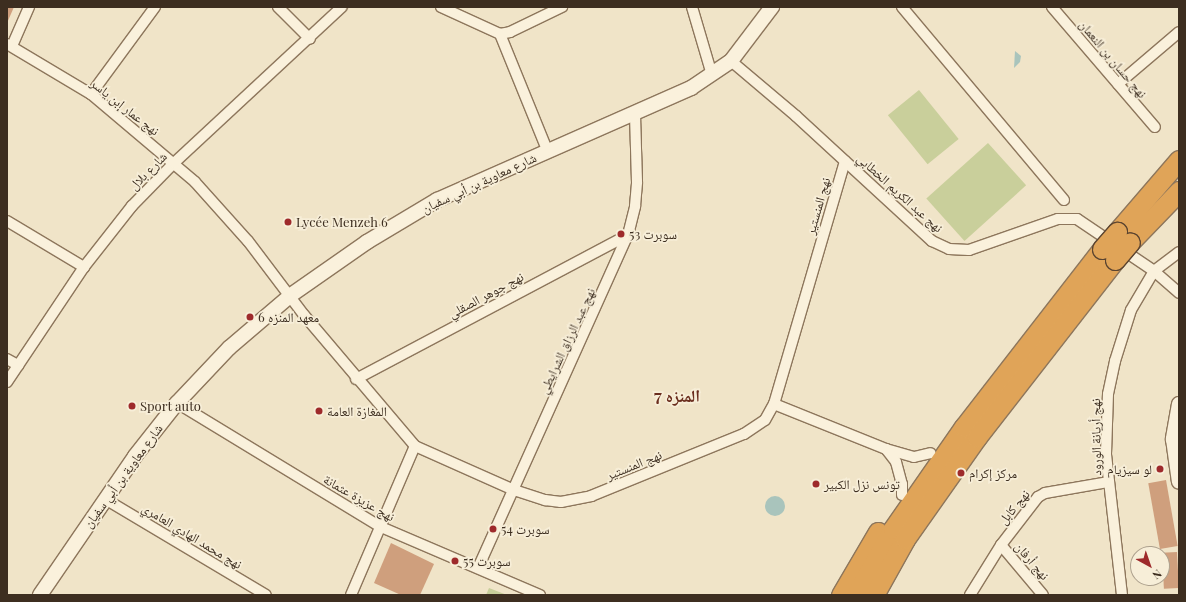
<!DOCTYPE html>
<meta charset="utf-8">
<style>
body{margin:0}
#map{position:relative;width:1186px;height:602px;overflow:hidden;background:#f0e4c8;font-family:"Playfair Display","Noto Naskh Arabic",serif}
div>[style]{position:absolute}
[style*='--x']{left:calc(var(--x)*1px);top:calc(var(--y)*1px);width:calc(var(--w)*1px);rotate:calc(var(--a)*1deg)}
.green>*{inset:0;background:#c9cf9b;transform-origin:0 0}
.water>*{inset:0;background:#a9c4bc}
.round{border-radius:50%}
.building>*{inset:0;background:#cf9f7d;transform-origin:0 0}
.roads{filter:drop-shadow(1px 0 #8d765c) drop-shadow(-1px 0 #8d765c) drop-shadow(0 1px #8d765c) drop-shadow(0 -1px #8d765c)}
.street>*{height:10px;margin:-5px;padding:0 5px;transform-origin:5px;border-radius:5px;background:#faf1dc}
.secondary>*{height:14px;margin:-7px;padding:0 7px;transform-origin:7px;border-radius:7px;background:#faf1dc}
.highway>*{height:19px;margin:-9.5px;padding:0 9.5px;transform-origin:9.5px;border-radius:9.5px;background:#e0a458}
.bridges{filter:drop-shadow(1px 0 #5b4430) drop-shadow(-1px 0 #5b4430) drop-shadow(0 1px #5b4430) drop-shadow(0 -1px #5b4430)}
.highway-bridge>*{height:19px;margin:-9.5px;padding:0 9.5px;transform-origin:9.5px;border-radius:9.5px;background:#e0a458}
.dots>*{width:11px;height:11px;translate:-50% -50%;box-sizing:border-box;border:2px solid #f7eed8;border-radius:50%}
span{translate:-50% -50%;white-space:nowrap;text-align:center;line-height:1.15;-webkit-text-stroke:3.5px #f7eed8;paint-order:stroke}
.street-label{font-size:13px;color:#3d2e20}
.poi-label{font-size:13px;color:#3d2e20}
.left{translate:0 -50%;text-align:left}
.right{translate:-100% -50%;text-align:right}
.district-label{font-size:17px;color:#6b2e1e;font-weight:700}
.frame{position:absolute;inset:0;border:8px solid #3d2e20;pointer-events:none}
.north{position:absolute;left:1130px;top:546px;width:40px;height:40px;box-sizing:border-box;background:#f7eed8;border:1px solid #ada18e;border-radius:50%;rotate:140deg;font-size:11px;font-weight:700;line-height:16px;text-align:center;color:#3d2e20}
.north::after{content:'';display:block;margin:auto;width:14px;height:18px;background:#9e2a2b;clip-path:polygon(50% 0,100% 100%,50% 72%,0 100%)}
</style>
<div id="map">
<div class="green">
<div style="left:919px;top:90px;width:63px;height:40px;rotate:51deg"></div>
<div style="left:988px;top:143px;width:57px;height:83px;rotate:48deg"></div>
<div style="clip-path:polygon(489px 588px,507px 595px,486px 595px)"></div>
</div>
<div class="water">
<div style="clip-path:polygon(1015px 51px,1021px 56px,1020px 62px,1014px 68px)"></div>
<div class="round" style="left:765px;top:496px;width:20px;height:20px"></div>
</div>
<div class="building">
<div style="clip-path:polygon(7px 7px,14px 7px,7px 23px)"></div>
<div style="left:1166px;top:480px;width:67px;height:18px;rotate:80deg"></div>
<div style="clip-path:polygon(391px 543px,434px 564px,420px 595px,401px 595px,374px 583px)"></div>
<div style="left:1177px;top:552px;width:36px;height:15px;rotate:87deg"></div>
</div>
<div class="roads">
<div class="street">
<div style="--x:278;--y:7;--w:45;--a:45"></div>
<div style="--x:441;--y:7;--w:65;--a:24.6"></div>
<div style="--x:500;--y:34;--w:10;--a:-11"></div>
<div style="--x:510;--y:32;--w:58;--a:-25.7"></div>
<div style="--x:692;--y:7;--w:71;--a:73.6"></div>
<div style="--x:902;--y:7;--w:252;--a:50"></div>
<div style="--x:1052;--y:7;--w:158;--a:49.4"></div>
<div style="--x:500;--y:34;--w:125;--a:67.9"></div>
<div style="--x:7;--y:44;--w:98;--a:30.8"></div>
<div style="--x:91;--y:94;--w:136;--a:40.2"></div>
<div style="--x:195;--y:182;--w:79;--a:48.1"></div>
<div style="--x:248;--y:241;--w:93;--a:52.9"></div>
<div style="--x:304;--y:315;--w:172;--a:49.7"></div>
<div style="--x:415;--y:446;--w:108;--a:24"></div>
<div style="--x:514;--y:490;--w:33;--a:18"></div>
<div style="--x:545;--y:500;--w:16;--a:7"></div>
<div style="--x:561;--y:502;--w:31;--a:-11"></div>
<div style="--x:591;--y:496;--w:165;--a:-22.1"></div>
<div style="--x:744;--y:434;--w:25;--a:-34"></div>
<div style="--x:765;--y:420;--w:18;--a:-61"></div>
<div style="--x:774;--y:404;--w:253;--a:-73.7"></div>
<div style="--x:12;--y:46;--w:43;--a:-66.4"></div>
<div style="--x:731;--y:61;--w:85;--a:40.2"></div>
<div style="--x:796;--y:116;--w:185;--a:42.6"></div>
<div style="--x:932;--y:241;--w:19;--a:25"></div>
<div style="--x:949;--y:249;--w:20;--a:3"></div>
<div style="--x:969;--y:250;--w:94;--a:-19.2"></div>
<div style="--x:1058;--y:219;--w:19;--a:0"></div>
<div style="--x:1077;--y:219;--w:93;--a:34"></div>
<div style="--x:1154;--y:271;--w:33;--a:41"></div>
<div style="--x:1118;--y:84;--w:80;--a:-40.4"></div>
<div style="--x:91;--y:94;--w:108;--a:-53.7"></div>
<div style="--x:7;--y:221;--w:90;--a:30.9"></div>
<div style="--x:7;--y:359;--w:13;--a:29"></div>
<div style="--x:356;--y:379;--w:308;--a:-27.9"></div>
<div style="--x:7;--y:382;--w:138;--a:-56.2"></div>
<div style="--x:84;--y:267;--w:78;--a:-51.8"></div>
<div style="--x:132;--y:206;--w:60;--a:-45.7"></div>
<div style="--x:174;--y:163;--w:229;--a:-42.9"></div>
<div style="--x:177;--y:403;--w:239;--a:31.3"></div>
<div style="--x:381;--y:527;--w:173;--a:23.2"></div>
<div style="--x:774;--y:404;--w:121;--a:21.9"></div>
<div style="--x:886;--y:449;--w:29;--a:16"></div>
<div style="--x:914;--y:457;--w:17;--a:-13"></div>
<div style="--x:886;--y:449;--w:16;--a:52"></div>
<div style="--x:896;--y:462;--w:23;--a:75"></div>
<div style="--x:902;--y:484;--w:11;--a:90"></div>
<div style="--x:105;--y:499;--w:187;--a:30.8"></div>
<div style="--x:1001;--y:545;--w:65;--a:50"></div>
<div style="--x:478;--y:568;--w:365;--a:-65.8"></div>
<div style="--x:628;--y:235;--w:30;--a:-76"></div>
<div style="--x:635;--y:206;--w:24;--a:-85"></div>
<div style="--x:637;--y:182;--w:69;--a:-91.7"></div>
<div style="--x:351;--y:595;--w:162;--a:-66.8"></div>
<div style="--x:970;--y:595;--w:59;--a:-58.2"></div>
<div style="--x:1001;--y:545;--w:61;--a:-52.4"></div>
<div style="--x:1038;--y:497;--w:8;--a:-30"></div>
<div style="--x:1045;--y:493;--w:65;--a:-9.8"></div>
<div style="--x:1122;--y:595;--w:142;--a:-96.5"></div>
<div style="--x:1106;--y:454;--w:60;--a:-88.1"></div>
<div style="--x:1108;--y:394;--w:34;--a:-78"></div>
<div style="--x:1115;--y:361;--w:53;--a:-72.6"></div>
<div style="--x:1131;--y:310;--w:45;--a:-59.5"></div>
<div style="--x:1154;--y:271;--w:31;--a:-37"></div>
</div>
<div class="secondary">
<div style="--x:1179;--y:404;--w:36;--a:100"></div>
<div style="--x:1173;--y:439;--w:43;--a:82.1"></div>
<div style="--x:40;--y:595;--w:168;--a:-55.6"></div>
<div style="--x:135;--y:456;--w:68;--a:-51.6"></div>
<div style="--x:177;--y:403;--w:76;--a:-46.6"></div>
<div style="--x:229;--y:348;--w:82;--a:-40.5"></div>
<div style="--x:291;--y:295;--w:93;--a:-34.9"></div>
<div style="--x:367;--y:242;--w:82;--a:-31"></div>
<div style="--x:437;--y:200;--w:278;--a:-23.8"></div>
<div style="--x:691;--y:88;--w:48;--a:-34"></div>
<div style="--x:731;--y:61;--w:68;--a:-52.8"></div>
</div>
<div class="highway">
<div style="--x:1117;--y:232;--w:95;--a:-49.3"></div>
<div style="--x:1130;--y:242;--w:71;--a:-46.1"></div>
<div style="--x:841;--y:595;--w:73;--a:-59.6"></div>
<div style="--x:856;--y:595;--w:76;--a:-60.7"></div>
<div style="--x:893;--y:529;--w:124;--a:-55.2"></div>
<div style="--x:964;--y:427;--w:225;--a:-52.2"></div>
<div style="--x:874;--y:595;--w:64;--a:-61"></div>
<div style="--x:905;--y:539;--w:125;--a:-54.8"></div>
<div style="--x:977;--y:437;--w:224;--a:-52.1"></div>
</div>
</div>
<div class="bridges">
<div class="highway-bridge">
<div style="--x:1102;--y:249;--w:23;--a:-49"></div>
<div style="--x:1115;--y:260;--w:23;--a:-50"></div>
</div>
</div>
<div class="dots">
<div style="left:288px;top:222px;background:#9e2a2b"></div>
<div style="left:621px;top:234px;background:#9e2a2b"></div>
<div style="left:250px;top:317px;background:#9e2a2b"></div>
<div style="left:132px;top:406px;background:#9e2a2b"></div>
<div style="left:319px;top:411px;background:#9e2a2b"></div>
<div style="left:1160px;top:469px;background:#9e2a2b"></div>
<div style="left:961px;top:473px;background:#9e2a2b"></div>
<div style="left:816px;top:484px;background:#9e2a2b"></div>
<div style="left:493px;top:529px;background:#9e2a2b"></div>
<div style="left:455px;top:561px;background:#9e2a2b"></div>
</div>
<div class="street-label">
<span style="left:1113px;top:59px;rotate:50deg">نهج حسان بن النعمان</span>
<span style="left:125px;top:107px;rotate:38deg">نهج عمار إبن ياسر</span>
<span style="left:148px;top:171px;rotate:-45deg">شارع بلال</span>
<span style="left:479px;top:183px;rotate:-25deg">شارع معاوية بن أبي سفيان</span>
<span style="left:900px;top:193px;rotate:42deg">نهج عبد الكريم الخطابي</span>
<span style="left:818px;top:206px;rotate:-74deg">نهج المنستير</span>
<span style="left:486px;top:295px;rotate:-28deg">نهج جوهر الصقلي</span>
<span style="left:567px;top:341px;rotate:-65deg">نهج عبد الرزاق الشرايطي</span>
<span style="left:1096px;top:437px;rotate:-91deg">نهج أريانة الورود</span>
<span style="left:634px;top:465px;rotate:-22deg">نهج المنستير</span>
<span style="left:123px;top:476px;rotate:-54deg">شارع معاوية بن أبي سفيان</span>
<span style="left:359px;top:498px;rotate:30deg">نهج عزيزة عثمانة</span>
<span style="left:1014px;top:507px;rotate:-50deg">نهج كابل</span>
<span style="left:192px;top:536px;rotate:31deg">نهج محمد الهادي العامري</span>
<span style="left:1032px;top:561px;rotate:50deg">نهج أرفان</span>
</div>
<div class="poi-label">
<span class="left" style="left:296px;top:222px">Lycée Menzeh 6</span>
<span class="left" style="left:629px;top:234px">سوبرت 53</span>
<span class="left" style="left:258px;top:317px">معهد المنزه 6</span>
<span class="left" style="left:140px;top:406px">Sport auto</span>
<span class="left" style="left:327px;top:411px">المغازة العامة</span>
<span class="right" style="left:1152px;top:469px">لو سيزيام</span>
<span class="left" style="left:969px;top:473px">مركز إكرام</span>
<span class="left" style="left:824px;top:484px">تونس نزل الكبير</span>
<span class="left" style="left:501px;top:529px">سوبرت 54</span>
<span class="left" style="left:463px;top:561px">سوبرت 55</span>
</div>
<div class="district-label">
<span style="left:677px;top:396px">المنزه 7</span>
</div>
<div class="frame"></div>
<div class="north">N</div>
</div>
